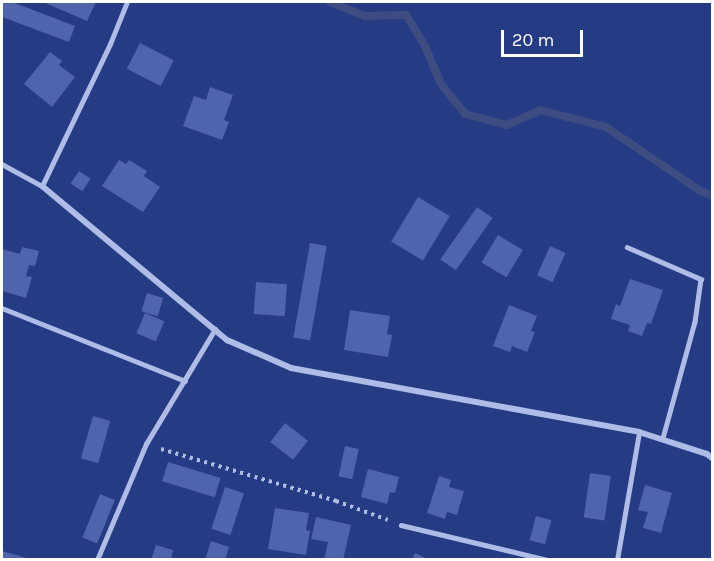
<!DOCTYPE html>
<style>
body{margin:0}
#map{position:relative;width:714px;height:561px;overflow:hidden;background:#253b83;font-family:Karla,sans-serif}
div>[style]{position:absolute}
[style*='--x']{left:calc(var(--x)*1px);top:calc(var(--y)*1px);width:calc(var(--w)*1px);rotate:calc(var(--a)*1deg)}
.stream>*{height:8px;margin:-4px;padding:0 4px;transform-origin:4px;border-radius:4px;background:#3d4d82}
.building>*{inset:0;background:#4e64ab;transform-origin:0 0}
.path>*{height:4px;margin-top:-2px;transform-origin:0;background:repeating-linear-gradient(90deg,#aebce7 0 3px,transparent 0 7.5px)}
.lane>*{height:4.5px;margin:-2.25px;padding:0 2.25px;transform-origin:2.25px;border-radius:2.25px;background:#aebce7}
.street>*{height:6px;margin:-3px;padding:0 3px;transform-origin:3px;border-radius:3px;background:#aebce7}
span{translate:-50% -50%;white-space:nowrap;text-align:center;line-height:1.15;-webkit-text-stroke:4.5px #253b83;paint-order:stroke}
.frame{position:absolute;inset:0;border:3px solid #fff;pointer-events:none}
.scale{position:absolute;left:501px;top:30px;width:82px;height:27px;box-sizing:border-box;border:3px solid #fff;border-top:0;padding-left:8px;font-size:18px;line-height:21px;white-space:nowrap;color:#fff;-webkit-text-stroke:4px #253b83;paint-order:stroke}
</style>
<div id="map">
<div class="stream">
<div style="--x:330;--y:2;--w:37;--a:22"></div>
<div style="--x:364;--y:16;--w:42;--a:-1.4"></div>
<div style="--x:406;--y:15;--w:36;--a:58"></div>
<div style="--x:425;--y:46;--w:41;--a:67.2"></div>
<div style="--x:441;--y:84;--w:38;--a:51"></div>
<div style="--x:465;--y:114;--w:43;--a:14.7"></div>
<div style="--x:507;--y:125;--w:36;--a:-24"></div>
<div style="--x:540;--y:110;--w:68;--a:14.4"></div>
<div style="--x:606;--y:127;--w:112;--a:34.1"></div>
<div style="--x:699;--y:190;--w:14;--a:25"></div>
</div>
<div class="building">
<div style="clip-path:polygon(2px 2px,12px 2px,75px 26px,69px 42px,2px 17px)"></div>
<div style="clip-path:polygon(43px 2px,96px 2px,87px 21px)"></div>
<div style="left:140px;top:43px;width:38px;height:29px;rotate:27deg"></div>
<div style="clip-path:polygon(50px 52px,62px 61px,59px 65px,75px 77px,52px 107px,24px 84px)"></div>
<div style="clip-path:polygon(210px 87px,233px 95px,224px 120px,229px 122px,222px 140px,183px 126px,194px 96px,206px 100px)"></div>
<div style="clip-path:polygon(119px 160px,126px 164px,129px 160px,147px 171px,144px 176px,160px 187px,143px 212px,102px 186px)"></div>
<div style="left:79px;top:171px;width:14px;height:15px;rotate:34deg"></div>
<div style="left:418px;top:197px;width:37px;height:52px;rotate:31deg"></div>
<div style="left:477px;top:207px;width:19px;height:64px;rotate:35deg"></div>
<div style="left:498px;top:235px;width:29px;height:32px;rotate:31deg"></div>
<div style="left:310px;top:243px;width:17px;height:96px;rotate:10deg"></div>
<div style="left:550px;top:246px;width:17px;height:32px;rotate:24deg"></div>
<div style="clip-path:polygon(22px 247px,39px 251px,35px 266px,29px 265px,26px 276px,32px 277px,26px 298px,2px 291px,2px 249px,20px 254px)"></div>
<div style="clip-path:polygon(630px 279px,663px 290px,651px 324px,647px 323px,642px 336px,628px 331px,630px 325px,611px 319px,616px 304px,620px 306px)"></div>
<div style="left:256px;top:282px;width:31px;height:32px;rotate:4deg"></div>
<div style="left:147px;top:293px;width:17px;height:19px;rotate:17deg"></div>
<div style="clip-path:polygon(509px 305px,537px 316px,531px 331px,535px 332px,527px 352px,512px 346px,510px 352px,493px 346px)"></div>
<div style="clip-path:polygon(350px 310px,390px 316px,387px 334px,392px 335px,388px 357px,344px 350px)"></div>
<div style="left:145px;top:313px;width:21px;height:22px;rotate:23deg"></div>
<div style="left:93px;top:416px;width:18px;height:44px;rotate:16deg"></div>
<div style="left:285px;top:423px;width:29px;height:24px;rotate:38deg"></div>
<div style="left:345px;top:446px;width:14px;height:31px;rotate:12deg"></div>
<div style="left:168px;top:462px;width:55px;height:20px;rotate:17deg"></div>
<div style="clip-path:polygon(368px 469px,399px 477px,395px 493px,390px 492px,387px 504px,361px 497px)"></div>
<div style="left:590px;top:473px;width:21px;height:45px;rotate:8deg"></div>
<div style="clip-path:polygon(439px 476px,451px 480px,449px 487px,464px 491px,457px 515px,447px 512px,445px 519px,427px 513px)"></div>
<div style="clip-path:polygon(645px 485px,672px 493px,661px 533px,643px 528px,648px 512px,638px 510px)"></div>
<div style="left:225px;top:487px;width:20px;height:44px;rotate:18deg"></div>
<div style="left:100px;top:494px;width:16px;height:47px;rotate:22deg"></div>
<div style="clip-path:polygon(275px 508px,309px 513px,306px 530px,310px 531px,306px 555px,268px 549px)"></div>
<div style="left:536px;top:516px;width:16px;height:25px;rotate:15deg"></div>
<div style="clip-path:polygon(316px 517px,351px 525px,343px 560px,324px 560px,328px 542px,311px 539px)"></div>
<div style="clip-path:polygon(211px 541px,229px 547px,225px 560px,205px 560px)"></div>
<div style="clip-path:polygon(156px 545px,173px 550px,171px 560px,151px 560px)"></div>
<div style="clip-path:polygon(2px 551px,30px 559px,30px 560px,2px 560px)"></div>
<div style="clip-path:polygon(415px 553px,430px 560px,412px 560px)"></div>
</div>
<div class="path">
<div style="--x:161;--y:449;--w:183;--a:16.5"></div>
<div style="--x:336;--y:501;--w:55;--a:20.1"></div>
</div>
<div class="lane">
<div style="--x:2;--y:164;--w:46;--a:28.8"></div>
<div style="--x:42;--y:186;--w:157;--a:-64.4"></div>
<div style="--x:110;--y:44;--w:45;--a:-68"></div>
<div style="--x:627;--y:247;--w:81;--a:23.4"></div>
<div style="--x:701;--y:279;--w:43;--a:97.9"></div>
<div style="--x:695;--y:322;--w:120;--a:105.4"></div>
<div style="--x:2;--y:308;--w:197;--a:21.7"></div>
<div style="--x:401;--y:525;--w:151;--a:13.4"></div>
<div style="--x:97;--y:560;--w:126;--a:-67.1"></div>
<div style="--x:146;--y:444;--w:134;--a:-59"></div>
<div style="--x:617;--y:560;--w:130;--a:-80.2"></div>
</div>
<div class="street">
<div style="--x:42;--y:186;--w:241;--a:39.8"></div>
<div style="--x:227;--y:340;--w:70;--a:23.6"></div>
<div style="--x:291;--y:368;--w:354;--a:10.4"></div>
<div style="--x:639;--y:432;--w:71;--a:17.9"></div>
<div style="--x:707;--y:454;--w:6;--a:39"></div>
</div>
<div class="frame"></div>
<div class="scale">20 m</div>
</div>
